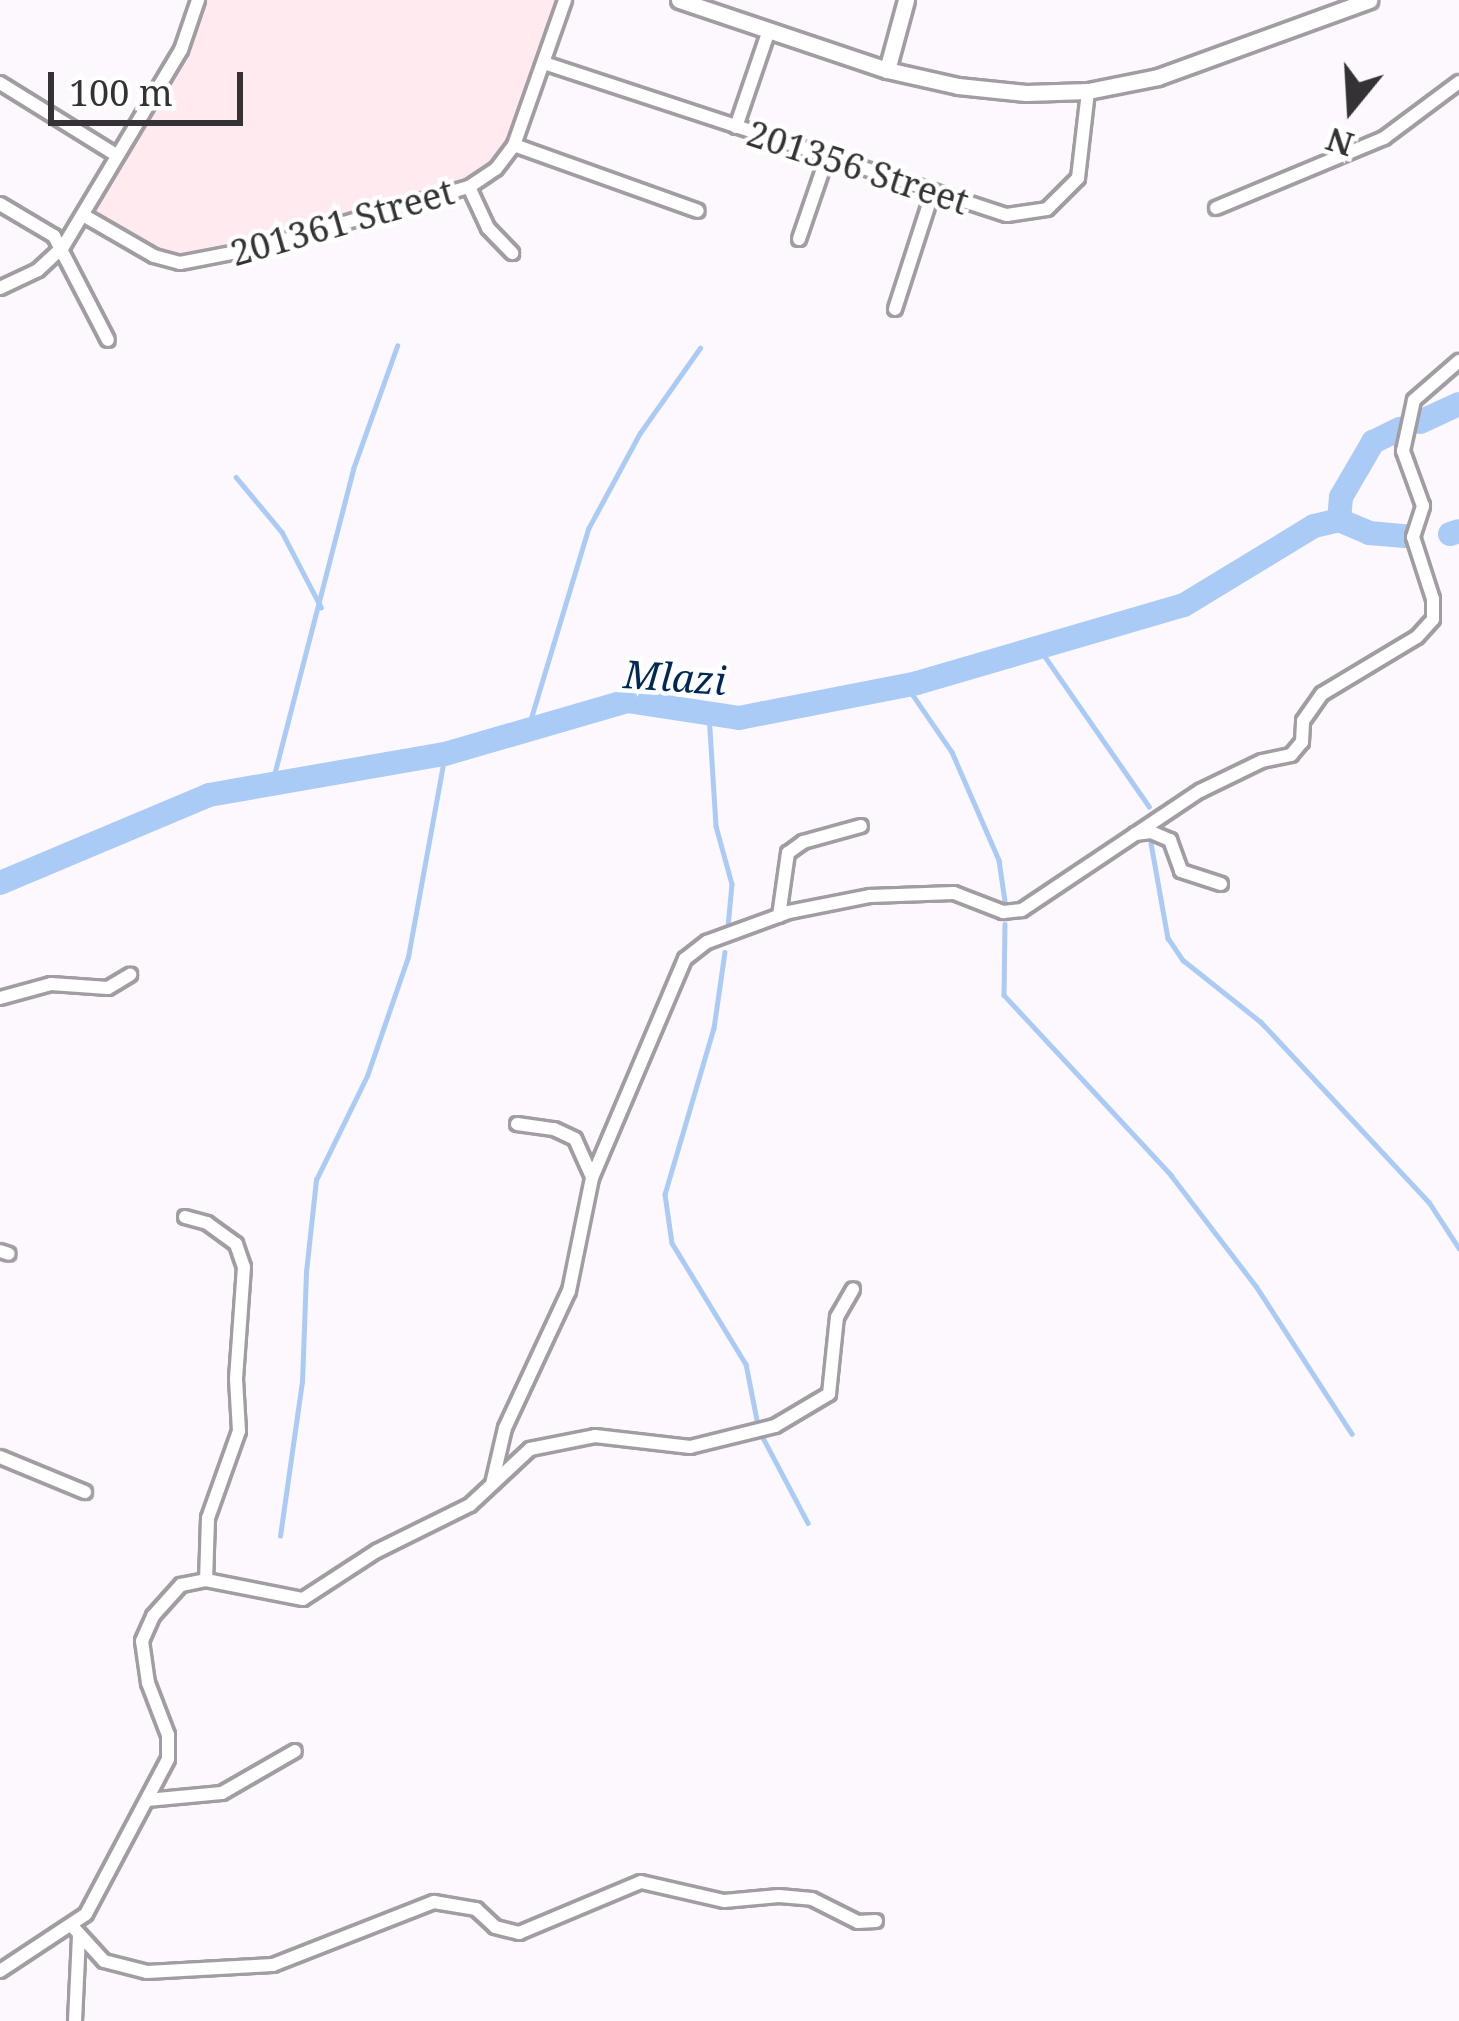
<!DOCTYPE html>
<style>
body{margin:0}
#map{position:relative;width:1459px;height:2021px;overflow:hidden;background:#fdf8fe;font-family:"Noto Serif",serif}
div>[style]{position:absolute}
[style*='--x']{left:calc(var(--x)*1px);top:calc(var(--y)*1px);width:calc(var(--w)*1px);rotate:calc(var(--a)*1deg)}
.education>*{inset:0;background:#ffeaf0}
.stream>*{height:4.5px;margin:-2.25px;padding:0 2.25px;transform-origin:2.25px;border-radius:2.25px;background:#aacbf6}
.river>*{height:24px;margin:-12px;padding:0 12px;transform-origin:12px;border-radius:12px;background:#aacbf6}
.roads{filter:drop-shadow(3px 0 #a19da2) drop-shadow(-3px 0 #a19da2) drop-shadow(0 3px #a19da2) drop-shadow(0 -3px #a19da2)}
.minor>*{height:12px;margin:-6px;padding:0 6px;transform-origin:6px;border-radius:6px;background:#fff}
.tertiary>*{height:15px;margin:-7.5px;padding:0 7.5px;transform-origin:7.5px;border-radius:7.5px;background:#fff}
span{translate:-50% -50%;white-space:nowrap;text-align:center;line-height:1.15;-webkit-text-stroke:9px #fff;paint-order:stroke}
.street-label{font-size:36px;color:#343234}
.water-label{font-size:39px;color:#002857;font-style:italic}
.north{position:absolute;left:1291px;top:48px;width:120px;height:120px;-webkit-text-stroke:9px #fff;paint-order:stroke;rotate:198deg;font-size:33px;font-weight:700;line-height:48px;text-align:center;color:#343234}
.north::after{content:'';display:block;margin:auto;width:42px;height:54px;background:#343234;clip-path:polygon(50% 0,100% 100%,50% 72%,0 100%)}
.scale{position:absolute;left:48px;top:72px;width:195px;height:54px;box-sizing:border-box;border:6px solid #343234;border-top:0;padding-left:15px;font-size:36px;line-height:42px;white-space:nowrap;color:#343234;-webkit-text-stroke:9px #fff;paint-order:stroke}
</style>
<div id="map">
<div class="education">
<div style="clip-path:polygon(198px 0,564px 0,514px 145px,469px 186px,180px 263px,83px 215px,180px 51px)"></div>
</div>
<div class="stream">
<div style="--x:236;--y:477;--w:72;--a:50.1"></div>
<div style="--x:282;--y:532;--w:85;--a:62.5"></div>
<div style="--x:1039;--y:648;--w:193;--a:55.2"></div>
<div style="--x:906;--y:685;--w:81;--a:55.5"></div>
<div style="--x:952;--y:752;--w:118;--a:66.5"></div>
<div style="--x:999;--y:860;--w:41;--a:81.7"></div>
<div style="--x:709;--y:714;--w:112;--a:86.4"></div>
<div style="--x:716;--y:826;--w:60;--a:74.6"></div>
<div style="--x:732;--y:884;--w:43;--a:95.3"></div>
<div style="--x:528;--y:728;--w:208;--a:-73.2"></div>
<div style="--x:588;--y:529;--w:109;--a:-61.6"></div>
<div style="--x:640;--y:433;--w:104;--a:-54.8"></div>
<div style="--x:272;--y:783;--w:324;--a:-75.5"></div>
<div style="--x:353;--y:469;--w:131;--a:-70.3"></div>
<div style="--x:1151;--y:843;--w:97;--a:79.9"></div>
<div style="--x:1168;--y:938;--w:27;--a:56"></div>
<div style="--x:1183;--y:960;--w:100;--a:38.5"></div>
<div style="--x:1261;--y:1022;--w:246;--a:47"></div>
<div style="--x:1429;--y:1202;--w:55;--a:56.9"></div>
<div style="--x:1005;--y:924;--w:71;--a:90.8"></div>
<div style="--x:1004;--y:995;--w:246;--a:47.1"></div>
<div style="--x:1171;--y:1175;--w:140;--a:52.6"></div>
<div style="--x:1256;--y:1286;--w:176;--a:57"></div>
<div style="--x:725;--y:952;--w:77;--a:98.2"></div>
<div style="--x:714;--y:1028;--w:173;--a:106.4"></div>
<div style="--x:665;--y:1194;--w:49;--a:81.9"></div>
<div style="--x:672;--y:1243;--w:142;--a:58.6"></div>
<div style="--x:746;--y:1364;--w:67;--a:78.9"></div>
<div style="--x:759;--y:1430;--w:105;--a:62.2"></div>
<div style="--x:280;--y:1536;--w:156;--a:-81.9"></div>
<div style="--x:302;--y:1382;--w:110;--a:-87.9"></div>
<div style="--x:306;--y:1272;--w:93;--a:-83.8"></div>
<div style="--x:316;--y:1180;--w:116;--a:-63.9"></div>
<div style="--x:367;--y:1076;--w:126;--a:-71"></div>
<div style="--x:408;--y:957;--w:206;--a:-79.7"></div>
</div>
<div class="river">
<div style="--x:1420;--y:422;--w:43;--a:-24.8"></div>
<div style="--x:1339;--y:520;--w:23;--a:-85"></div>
<div style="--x:1341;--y:497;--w:64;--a:-59.8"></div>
<div style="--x:1373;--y:442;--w:30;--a:-26"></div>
<div style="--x:1450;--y:534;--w:9;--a:-18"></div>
<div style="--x:0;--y:883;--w:227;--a:-22.8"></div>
<div style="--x:209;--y:795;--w:240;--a:-9.9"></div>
<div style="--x:445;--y:754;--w:190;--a:-16.2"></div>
<div style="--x:627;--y:701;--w:113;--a:8.6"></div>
<div style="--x:739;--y:718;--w:181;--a:-11.1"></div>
<div style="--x:917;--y:683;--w:278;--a:-16.3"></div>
<div style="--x:1184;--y:605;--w:152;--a:-31.3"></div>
<div style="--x:1314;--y:526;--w:26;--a:-13"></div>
<div style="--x:1339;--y:520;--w:33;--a:23"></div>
<div style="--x:1369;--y:533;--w:36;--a:5"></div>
</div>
<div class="roads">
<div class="minor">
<div style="--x:544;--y:63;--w:487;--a:18.2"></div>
<div style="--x:1007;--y:215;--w:40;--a:-8.5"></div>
<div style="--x:1047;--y:209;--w:44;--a:-45"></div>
<div style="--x:1078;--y:178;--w:88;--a:-83.4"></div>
<div style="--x:0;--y:83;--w:137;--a:31.8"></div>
<div style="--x:736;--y:127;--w:102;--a:-71.2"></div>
<div style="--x:514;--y:145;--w:195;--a:19.7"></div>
<div style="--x:469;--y:187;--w:45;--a:65.1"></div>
<div style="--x:488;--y:228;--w:35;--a:46"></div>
<div style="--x:0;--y:204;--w:63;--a:30.7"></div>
<div style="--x:54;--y:236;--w:117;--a:62.6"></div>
<div style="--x:1216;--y:208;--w:182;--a:-22.6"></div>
<div style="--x:1384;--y:138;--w:94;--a:-36.7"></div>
<div style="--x:83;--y:215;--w:82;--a:30"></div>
<div style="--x:154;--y:256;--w:27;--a:15"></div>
<div style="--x:180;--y:263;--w:78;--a:-11"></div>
<div style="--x:257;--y:248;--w:221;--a:-16.1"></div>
<div style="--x:469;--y:187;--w:32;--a:-34"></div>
<div style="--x:496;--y:169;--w:30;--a:-53"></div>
<div style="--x:514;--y:145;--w:154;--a:-70.6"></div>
<div style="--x:799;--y:239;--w:87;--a:-71.1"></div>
<div style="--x:0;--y:288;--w:42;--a:-25.3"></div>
<div style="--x:38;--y:270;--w:34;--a:-43"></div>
<div style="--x:63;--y:247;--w:230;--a:-59.1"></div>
<div style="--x:181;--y:50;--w:53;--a:-71.2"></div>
<div style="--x:895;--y:309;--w:124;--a:-72.1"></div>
<div style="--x:1135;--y:834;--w:16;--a:-7"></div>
<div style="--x:1151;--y:832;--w:21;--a:23"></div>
<div style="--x:1170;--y:840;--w:33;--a:70"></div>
<div style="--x:1181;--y:871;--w:42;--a:18"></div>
<div style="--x:779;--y:916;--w:64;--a:-81.9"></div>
<div style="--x:788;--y:853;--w:19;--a:-36"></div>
<div style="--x:803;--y:842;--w:60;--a:-15.4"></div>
<div style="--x:0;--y:998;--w:53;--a:-15.4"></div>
<div style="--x:51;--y:984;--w:57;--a:4"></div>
<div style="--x:108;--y:988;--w:26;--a:-31"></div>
<div style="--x:517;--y:1124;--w:37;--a:8"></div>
<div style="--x:554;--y:1129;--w:23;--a:25"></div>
<div style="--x:575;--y:1139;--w:42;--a:65.9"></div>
<div style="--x:185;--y:1217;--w:23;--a:15"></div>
<div style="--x:207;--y:1223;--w:36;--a:36"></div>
<div style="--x:236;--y:1244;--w:24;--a:71"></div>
<div style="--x:244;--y:1267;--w:112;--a:94.1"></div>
<div style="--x:236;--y:1379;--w:52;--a:86.7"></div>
<div style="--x:239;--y:1431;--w:92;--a:109.6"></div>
<div style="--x:208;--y:1518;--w:62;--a:91.8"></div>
<div style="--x:0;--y:1251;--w:9;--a:18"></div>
<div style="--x:0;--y:1457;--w:92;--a:22.4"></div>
<div style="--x:492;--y:1484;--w:57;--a:-76.9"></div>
<div style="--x:505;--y:1428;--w:151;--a:-65"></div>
<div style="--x:569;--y:1291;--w:115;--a:-78.5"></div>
<div style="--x:592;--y:1178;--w:238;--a:-67"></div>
<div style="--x:685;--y:959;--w:28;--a:-38"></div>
<div style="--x:707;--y:942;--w:87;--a:-20.1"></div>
<div style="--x:789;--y:912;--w:83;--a:-11.2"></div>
<div style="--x:870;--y:896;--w:84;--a:-2"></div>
<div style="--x:954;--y:893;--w:53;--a:21.2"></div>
<div style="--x:1003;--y:912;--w:19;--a:-6"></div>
<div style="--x:1022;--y:910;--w:214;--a:-33.8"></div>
<div style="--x:1200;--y:791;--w:69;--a:-25.8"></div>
<div style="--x:1262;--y:761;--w:30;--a:-12"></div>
<div style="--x:1291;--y:755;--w:17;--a:-50"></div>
<div style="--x:1302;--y:742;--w:21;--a:-87"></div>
<div style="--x:1303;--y:721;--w:33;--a:-55"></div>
<div style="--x:1322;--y:694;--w:111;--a:-31"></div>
<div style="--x:1417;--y:637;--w:24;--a:-48"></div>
<div style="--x:1433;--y:619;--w:20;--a:-90"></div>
<div style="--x:1433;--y:599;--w:65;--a:-107.9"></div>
<div style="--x:1413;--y:537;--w:33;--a:-72"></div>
<div style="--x:1423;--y:506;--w:59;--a:-110"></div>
<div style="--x:1403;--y:451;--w:52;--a:-77.8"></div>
<div style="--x:1414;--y:400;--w:60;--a:-40.9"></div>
<div style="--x:147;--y:1800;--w:75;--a:-5.3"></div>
<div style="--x:222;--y:1793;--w:84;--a:-29.9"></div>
<div style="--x:73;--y:1927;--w:46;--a:47.6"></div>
<div style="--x:104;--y:1961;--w:44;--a:14.3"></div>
<div style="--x:147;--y:1972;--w:126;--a:-3.2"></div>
<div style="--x:273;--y:1965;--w:173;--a:-21.4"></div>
<div style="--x:434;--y:1902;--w:43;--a:9.5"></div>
<div style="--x:476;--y:1909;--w:26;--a:43"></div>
<div style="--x:495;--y:1927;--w:25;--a:14"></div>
<div style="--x:519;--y:1933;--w:132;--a:-22.7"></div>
<div style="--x:641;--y:1882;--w:85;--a:12.9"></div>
<div style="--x:724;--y:1901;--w:55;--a:-5.2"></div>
<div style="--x:779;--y:1896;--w:33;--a:5"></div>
<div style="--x:812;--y:1899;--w:51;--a:26.6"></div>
<div style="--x:858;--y:1922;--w:18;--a:-3"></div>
<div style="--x:0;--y:1971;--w:103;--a:-33.5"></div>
<div style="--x:86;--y:1914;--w:175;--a:-62.1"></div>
<div style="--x:168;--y:1759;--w:24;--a:-90"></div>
<div style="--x:168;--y:1735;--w:56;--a:-111"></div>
<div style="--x:148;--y:1683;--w:42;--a:-98.1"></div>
<div style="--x:142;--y:1641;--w:27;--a:-66"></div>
<div style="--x:153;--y:1616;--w:42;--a:-47.9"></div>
<div style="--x:181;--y:1585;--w:25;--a:-11"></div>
<div style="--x:206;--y:1580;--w:99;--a:11.1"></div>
<div style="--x:303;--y:1599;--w:88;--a:-33"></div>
<div style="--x:377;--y:1551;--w:104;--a:-26.3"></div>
<div style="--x:470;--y:1505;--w:82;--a:-43"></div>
<div style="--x:530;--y:1449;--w:66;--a:-11.3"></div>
<div style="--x:595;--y:1436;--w:96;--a:6.6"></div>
<div style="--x:690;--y:1447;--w:88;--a:-13.9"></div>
<div style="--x:775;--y:1426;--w:63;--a:-30.7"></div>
<div style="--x:829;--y:1394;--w:77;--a:-84.1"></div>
<div style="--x:837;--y:1317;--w:32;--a:-60"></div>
<div style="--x:75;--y:2021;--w:86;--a:-87.3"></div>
</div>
<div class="tertiary">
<div style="--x:679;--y:0;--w:219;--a:18.6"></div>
<div style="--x:887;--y:70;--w:73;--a:12.7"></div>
<div style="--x:958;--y:86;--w:68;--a:5.9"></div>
<div style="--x:1026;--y:93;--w:62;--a:-1.8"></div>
<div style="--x:1088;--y:91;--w:71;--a:-11.3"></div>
<div style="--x:1158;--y:77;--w:225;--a:-20"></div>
<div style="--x:887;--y:70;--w:73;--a:-74.8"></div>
</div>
</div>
<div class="street-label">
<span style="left:858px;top:167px;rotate:18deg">201356 Street</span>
<span style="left:342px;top:222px;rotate:-16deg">201361 Street</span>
</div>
<div class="water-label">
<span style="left:675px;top:677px;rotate:4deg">Mlazi</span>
</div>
<div class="north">N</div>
<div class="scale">100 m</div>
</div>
